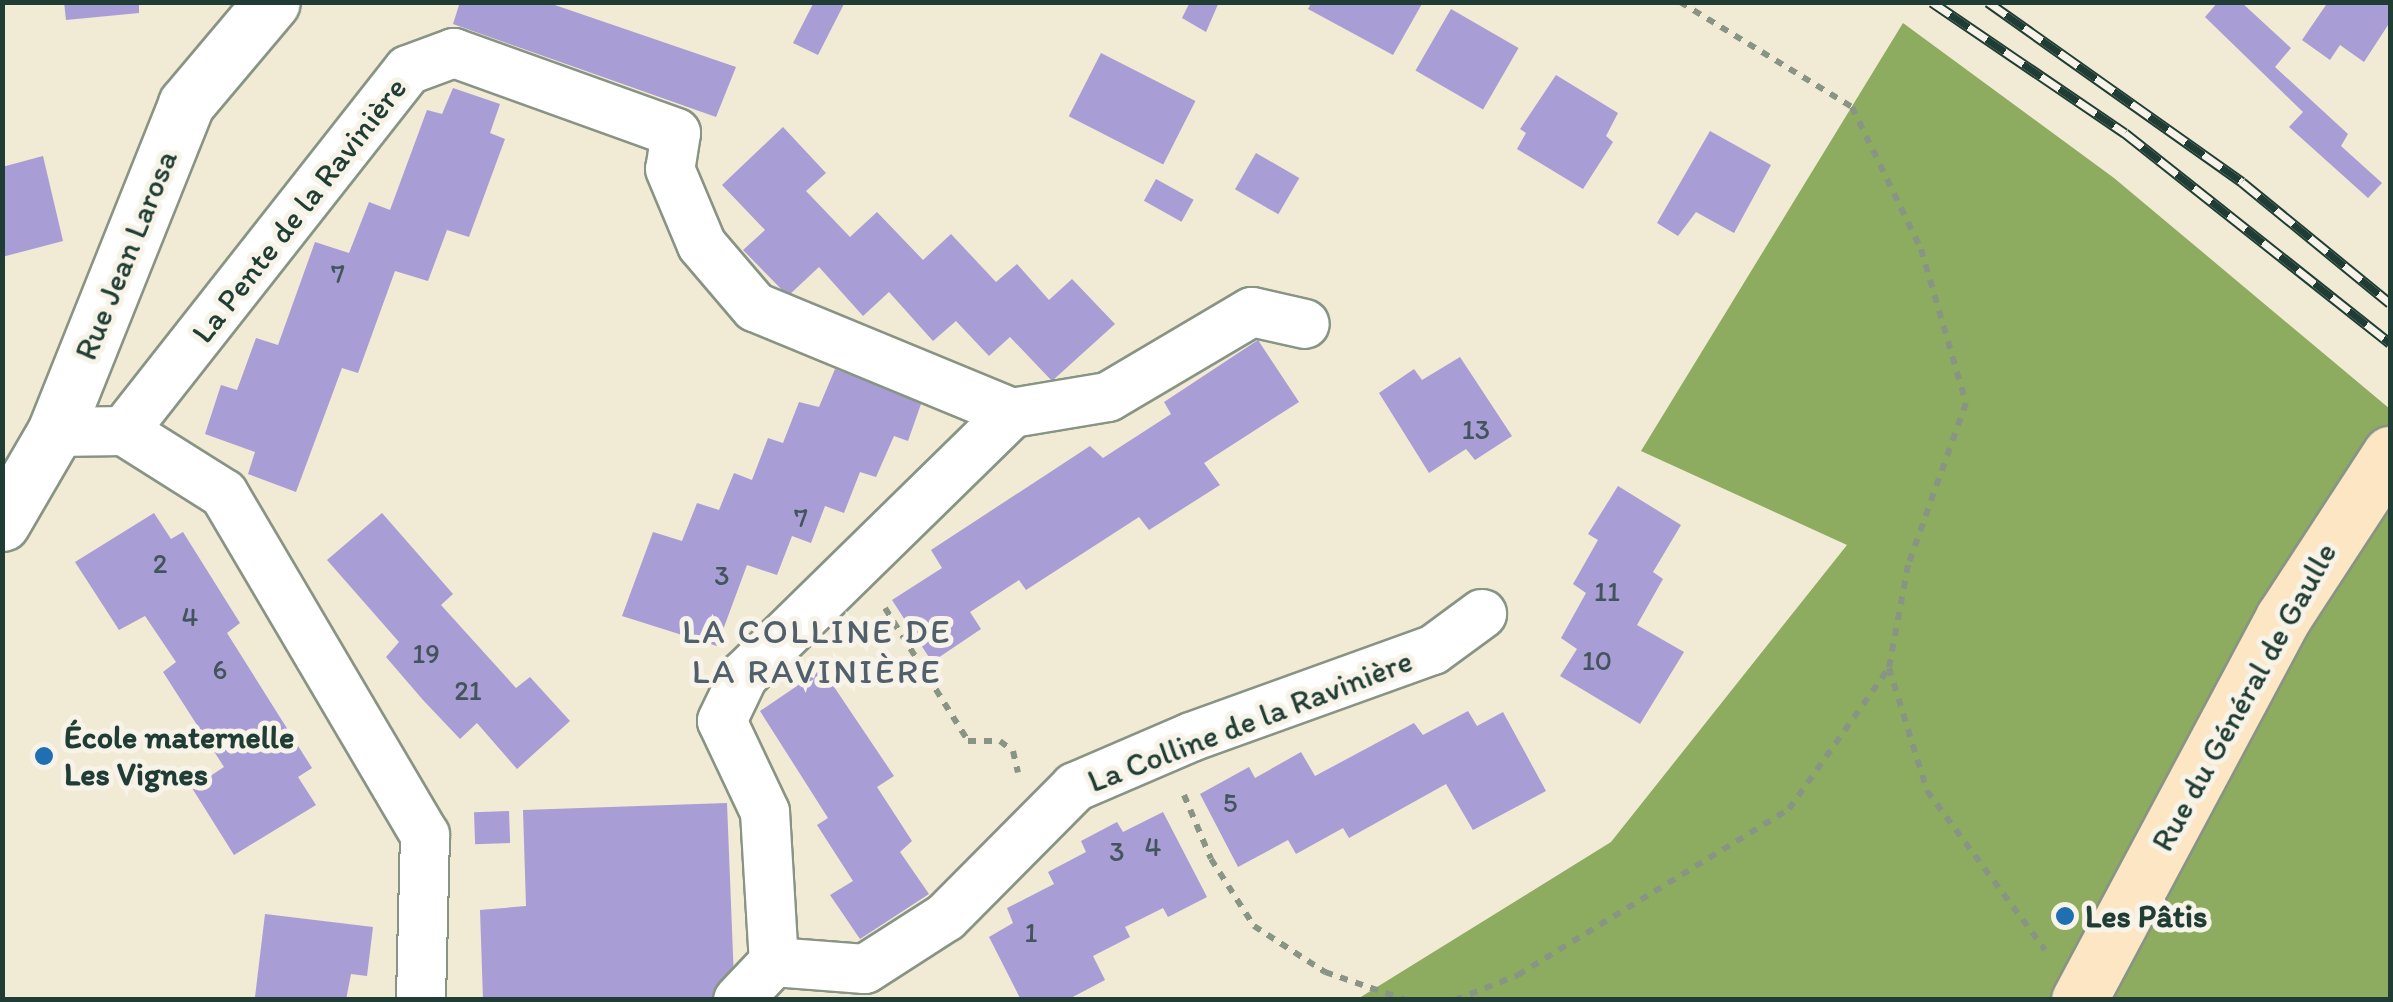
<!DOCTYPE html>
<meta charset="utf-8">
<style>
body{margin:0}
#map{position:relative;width:2393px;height:1002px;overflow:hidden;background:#f1ead4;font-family:Itim,sans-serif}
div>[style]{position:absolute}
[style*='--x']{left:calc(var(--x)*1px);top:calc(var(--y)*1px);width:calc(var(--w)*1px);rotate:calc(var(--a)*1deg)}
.forest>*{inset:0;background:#8dac60}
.building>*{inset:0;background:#a99dd5;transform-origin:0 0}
.path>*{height:6px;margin-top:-3px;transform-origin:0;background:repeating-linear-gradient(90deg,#889484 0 8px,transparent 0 16px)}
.roads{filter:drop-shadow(2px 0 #889484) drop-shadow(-2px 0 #889484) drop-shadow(0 2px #889484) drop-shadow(0 -2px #889484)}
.minor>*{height:48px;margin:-24px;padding:0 24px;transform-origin:24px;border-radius:24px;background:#fff}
.tertiary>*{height:55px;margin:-27.5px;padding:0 27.5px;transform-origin:27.5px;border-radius:27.5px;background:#fff}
.secondary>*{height:55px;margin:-27.5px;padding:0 27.5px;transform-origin:27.5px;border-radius:27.5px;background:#fce6c4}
.rail>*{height:11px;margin-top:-5.5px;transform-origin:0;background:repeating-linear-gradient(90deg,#f7f3e8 0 22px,#1f3d34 0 44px);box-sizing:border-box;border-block:2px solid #1f3d34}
.dots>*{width:28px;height:28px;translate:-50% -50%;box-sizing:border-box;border:5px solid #f7f3e8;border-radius:50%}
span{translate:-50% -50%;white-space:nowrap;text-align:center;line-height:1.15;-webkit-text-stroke:10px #f7f3e8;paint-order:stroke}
.number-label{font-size:28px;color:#42555c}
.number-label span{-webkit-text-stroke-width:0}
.street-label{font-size:32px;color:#1f3d34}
.poi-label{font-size:32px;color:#1f3d34;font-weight:700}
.left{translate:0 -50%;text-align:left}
.neighbourhood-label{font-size:35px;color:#4f5f6c;letter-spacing:2.5px}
.frame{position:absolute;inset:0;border:5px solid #1f3d34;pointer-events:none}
</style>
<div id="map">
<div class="forest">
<div style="clip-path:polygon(1903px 23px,2114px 178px,2390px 409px,2390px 999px,1356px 1000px,1611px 842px,1847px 545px,1641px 451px)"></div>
</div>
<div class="building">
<div style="clip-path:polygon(64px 2px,139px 2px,139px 13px,66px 20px)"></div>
<div style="clip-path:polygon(460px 2px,546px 2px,736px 67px,716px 117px,453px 24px)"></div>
<div style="clip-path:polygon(814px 2px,845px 2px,818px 55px,793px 43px)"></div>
<div style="clip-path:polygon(1190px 2px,1219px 2px,1206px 32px,1182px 18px)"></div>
<div style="clip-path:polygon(1312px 2px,1423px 2px,1393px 55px,1308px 9px)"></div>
<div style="clip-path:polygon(2218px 2px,2241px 2px,2291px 48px,2275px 67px,2348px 134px,2341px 146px,2382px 183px,2368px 198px,2289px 127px,2303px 112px,2205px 17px)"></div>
<div style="clip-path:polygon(2328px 2px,2390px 2px,2390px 22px,2364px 62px,2340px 45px,2330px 60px,2302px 40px)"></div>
<div style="left:1451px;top:9px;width:78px;height:71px;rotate:30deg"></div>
<div style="left:1101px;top:53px;width:106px;height:71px;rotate:27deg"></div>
<div style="clip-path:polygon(1556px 75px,1618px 113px,1606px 136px,1613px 142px,1583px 189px,1517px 149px,1526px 133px,1520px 129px)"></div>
<div style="clip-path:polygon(453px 88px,500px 104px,490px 133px,505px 139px,469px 237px,447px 230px,428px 281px,395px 271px,358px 373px,342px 368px,296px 492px,248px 474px,255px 452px,205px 434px,221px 385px,237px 390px,256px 338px,278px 345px,315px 242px,349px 253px,369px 202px,390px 210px,427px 110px,442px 114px)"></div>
<div style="clip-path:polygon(783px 127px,826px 173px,806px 191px,850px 237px,877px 212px,923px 260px,951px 234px,996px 282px,1017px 264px,1049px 300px,1072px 279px,1115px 324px,1052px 381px,1010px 337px,989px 356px,956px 321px,933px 341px,889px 292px,863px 316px,819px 267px,788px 296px,743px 250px,765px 230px,722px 185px)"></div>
<div style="clip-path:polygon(1710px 131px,1771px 165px,1734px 233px,1696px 212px,1678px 236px,1657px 223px)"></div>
<div style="left:1256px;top:153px;width:50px;height:42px;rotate:30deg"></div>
<div style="clip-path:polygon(43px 156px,63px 241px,2px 257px,2px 167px)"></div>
<div style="left:1156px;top:179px;width:43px;height:25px;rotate:29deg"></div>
<div style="clip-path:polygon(1258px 340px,1299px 402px,1204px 463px,1220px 485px,1149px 530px,1139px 517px,1026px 590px,1019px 580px,970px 612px,981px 629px,932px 662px,892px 600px,942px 568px,931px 550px,1090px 446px,1103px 458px,1171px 414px,1164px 402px)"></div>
<div style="clip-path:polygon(1460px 357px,1512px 436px,1475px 460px,1466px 449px,1429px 473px,1379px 393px,1414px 369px,1422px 380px)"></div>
<div style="clip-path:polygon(835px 369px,922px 401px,908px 441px,894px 436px,876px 477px,860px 472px,844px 513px,825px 506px,811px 543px,792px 536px,777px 575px,747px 565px,717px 646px,622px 616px,653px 532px,682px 541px,697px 503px,719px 510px,734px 473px,752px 480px,768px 438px,783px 443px,799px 402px,819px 407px)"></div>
<div style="clip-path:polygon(1618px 486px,1681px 525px,1653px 572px,1663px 579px,1637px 625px,1684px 652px,1640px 724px,1560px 676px,1577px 649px,1561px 638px,1586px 593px,1573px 584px,1598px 540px,1588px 534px)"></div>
<div style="clip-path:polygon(154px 513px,171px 539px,183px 532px,240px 623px,227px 633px,312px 768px,298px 777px,316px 805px,234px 855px,192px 788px,224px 767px,163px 672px,176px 662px,145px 616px,119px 630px,75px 562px)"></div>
<div style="clip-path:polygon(382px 513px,453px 594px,441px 605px,516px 688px,530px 677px,570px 721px,517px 769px,477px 723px,460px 739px,423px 700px,386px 657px,399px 642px,327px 560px)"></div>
<div style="clip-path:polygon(822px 669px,894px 776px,877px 787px,912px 841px,900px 852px,929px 894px,860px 939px,830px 895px,853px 881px,817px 825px,828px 818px,760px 711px)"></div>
<div style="clip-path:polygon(1468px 711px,1477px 726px,1503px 712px,1546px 791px,1473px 830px,1446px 784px,1349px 838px,1343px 828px,1296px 854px,1288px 840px,1238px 867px,1200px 794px,1249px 767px,1255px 778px,1301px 752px,1315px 776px,1414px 723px,1423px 735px)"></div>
<div style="clip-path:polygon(727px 803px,734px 980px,716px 1000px,483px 1000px,480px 910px,526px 906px,523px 810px)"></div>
<div style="left:509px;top:811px;width:32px;height:35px;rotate:88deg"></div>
<div style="clip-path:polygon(1163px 812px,1207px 897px,1168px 917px,1163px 908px,1125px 927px,1130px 937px,1093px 956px,1105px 980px,1067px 1000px,1021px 1000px,989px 937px,1013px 923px,1007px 908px,1054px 884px,1048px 872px,1086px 852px,1081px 841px,1117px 822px,1123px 832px)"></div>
<div style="clip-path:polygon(265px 914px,373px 927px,367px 976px,351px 974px,346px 1000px,255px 997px)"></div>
</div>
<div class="path">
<div style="--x:1680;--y:2;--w:202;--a:31.4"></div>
<div style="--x:1852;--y:107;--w:158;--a:64.1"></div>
<div style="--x:1921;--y:249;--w:160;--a:73.7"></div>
<div style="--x:1966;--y:403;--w:172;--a:109.7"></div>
<div style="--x:1908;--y:565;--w:105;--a:100.5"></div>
<div style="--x:1889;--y:668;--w:129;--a:72.8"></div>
<div style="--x:1927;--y:791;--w:198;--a:53.4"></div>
<div style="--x:885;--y:608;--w:157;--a:58"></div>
<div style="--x:968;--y:741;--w:32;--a:0"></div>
<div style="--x:1000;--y:741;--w:16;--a:38"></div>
<div style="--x:1013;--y:751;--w:22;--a:77"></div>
<div style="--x:1184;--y:795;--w:69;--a:67.1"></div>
<div style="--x:1211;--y:859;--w:80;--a:57.3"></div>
<div style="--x:1254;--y:926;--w:85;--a:32.9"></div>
<div style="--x:1325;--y:972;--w:86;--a:19.1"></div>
<div style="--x:1455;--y:1000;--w:68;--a:-21.6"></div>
<div style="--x:1518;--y:975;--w:318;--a:-31.5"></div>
<div style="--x:1789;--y:809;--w:171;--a:-54.7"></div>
</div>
<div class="roads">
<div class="minor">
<div style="--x:1012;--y:413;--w:97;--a:-9.5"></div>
<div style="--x:1108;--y:397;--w:167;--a:-30.6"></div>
<div style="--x:1252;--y:312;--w:54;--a:12.8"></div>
<div style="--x:124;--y:431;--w:459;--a:-51.8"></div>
<div style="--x:408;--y:70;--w:49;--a:-20.3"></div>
<div style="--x:454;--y:53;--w:236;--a:19.8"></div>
<div style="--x:676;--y:133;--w:36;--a:99"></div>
<div style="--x:670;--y:169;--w:82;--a:67.2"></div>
<div style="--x:702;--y:245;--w:82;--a:49.5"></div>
<div style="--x:755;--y:307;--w:278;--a:22.4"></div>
<div style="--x:1012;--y:413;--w:375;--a:135.6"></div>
<div style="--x:744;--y:675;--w:51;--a:115.6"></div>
<div style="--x:722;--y:721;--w:101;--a:64.7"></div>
<div style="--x:765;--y:812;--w:150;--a:86.6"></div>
<div style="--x:774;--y:962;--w:52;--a:133.5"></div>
<div style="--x:55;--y:432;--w:69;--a:-0.8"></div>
<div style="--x:124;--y:431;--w:118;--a:32.2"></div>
<div style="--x:224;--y:494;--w:396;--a:59.5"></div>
<div style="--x:425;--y:835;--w:165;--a:91.4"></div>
<div style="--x:774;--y:962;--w:91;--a:4.4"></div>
<div style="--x:865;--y:969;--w:96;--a:-32.7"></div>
<div style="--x:946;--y:917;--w:183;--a:-45.2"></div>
<div style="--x:1075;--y:787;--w:126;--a:-23.3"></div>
<div style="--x:1191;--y:737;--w:257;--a:-19.8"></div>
<div style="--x:1433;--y:650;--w:61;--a:-36.3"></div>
</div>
<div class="tertiary">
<div style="--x:2;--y:523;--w:105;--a:-59.8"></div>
<div style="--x:55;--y:432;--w:353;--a:-68.2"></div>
<div style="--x:186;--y:104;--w:133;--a:-49.9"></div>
</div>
<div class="secondary">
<div style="--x:2079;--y:1000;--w:433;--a:-61.9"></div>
<div style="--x:2283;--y:618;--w:196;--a:-56.9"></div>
</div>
</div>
<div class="rail">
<div style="--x:1932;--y:2;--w:233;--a:34.2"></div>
<div style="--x:2125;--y:133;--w:338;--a:38.4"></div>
<div style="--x:1988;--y:2;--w:311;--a:35.3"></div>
<div style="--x:2242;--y:182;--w:191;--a:39.3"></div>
</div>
<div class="dots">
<div style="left:44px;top:756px;background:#1f6fb2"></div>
<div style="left:2065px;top:916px;background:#1f6fb2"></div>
</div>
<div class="number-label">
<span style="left:338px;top:273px">7</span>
<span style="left:1476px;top:429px">13</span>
<span style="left:801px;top:517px">7</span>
<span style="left:160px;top:563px">2</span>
<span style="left:722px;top:575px">3</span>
<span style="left:1607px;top:591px">11</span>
<span style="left:190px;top:616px">4</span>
<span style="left:426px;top:653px">19</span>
<span style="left:1597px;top:660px">10</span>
<span style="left:220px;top:669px">6</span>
<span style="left:468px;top:690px">21</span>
<span style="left:1230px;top:802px">5</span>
<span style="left:1153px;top:846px">4</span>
<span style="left:1117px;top:851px">3</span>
<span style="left:1031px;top:932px">1</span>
</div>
<div class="street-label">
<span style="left:299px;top:210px;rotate:-52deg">La Pente de la Ravinière</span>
<span style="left:126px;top:255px;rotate:-68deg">Rue Jean Larosa</span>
<span style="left:2244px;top:697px;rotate:-61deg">Rue du Général de Gaulle</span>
<span style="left:1250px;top:721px;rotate:-21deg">La Colline de la Ravinière</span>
</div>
<div class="poi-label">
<span class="left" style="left:64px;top:756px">École maternelle<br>Les Vignes</span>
<span class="left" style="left:2085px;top:916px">Les Pâtis</span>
</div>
<div class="neighbourhood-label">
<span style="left:817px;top:651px">LA COLLINE DE<br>LA RAVINIÈRE</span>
</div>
<div class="frame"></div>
</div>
